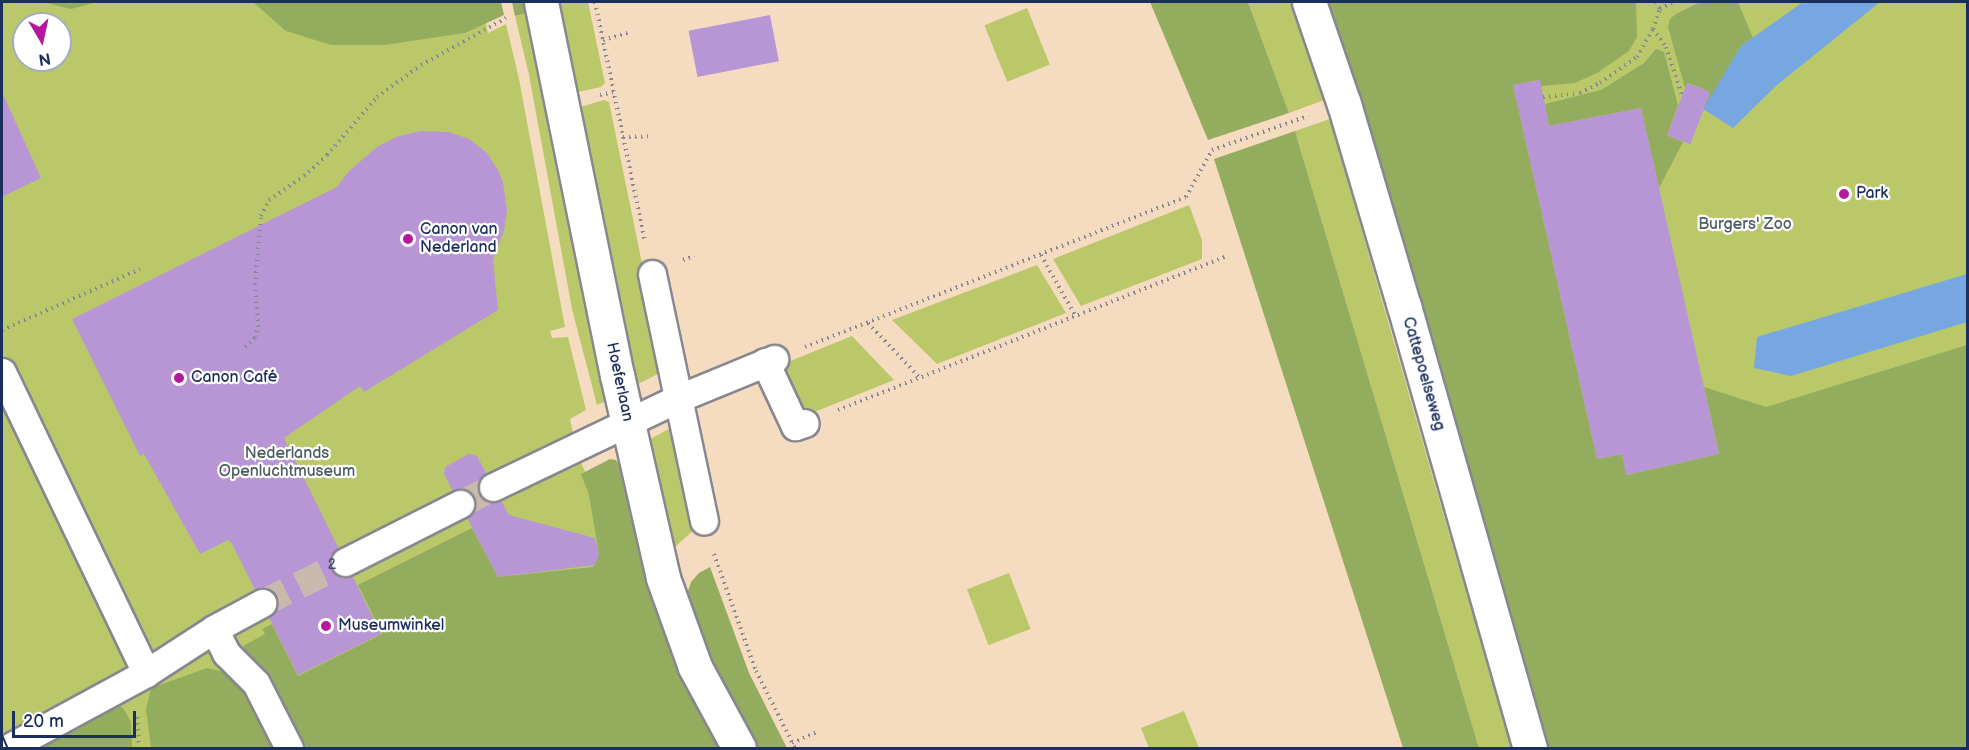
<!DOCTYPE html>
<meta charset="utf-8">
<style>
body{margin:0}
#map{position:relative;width:1969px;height:750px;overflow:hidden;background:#f5dcc1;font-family:"Balsamiq Sans",sans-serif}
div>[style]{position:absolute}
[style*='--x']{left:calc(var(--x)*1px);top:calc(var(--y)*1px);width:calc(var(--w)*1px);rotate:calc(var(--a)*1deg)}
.green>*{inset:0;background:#bbc869;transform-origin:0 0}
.forest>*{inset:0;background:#94ac5d}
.water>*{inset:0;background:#76a7e1}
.building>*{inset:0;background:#b896d6;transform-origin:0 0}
.pedestrian-tunnel>*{height:27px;margin-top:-13.5px;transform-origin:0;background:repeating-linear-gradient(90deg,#c9b9ad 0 27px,transparent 0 41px)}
.path>*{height:4px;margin-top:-2px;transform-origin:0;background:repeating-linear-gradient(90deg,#888690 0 1.5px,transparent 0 6px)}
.roads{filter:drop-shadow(2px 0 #888690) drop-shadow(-2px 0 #888690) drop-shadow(0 2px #888690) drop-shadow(0 -2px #888690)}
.pedestrian>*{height:27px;margin:-13.5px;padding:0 13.5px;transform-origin:13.5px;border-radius:13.5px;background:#fff}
.minor>*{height:33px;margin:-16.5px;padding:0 16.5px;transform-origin:16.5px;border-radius:16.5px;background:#fff}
.tertiary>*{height:33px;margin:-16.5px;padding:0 16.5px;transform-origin:16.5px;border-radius:16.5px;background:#fff}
.tram>*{height:1.5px;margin:-0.75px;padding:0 0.75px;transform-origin:0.75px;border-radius:0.75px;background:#1b2f5e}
.dots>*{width:16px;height:16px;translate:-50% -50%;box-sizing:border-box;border:3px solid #fff;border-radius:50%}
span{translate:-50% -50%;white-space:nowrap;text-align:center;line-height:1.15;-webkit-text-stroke:4.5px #fff;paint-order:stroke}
.number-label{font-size:14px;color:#42497c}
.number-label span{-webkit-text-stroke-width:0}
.poi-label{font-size:16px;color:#1b2f5e}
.left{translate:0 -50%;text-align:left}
.park-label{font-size:16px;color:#4b5d61}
.street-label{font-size:16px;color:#1b2f5e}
.frame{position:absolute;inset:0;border:3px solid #1b2f5e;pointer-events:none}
.north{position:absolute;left:12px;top:12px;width:60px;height:60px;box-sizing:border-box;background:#fff;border:2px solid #a4acbf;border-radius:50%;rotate:171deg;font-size:16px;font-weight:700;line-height:24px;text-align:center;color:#1b2f5e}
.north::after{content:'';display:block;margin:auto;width:21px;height:27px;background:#b5179e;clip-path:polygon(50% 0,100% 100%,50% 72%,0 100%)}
.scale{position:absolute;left:12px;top:711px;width:124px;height:27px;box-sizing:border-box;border:3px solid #1b2f5e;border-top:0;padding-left:8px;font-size:18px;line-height:21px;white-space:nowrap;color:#1b2f5e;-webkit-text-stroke:4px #fff;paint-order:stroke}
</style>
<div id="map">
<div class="green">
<div style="clip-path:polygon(evenodd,2px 2px,482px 2px,488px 33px,506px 24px,519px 79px,565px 327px,550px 331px,552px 338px,568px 337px,586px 410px,570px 419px,577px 452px,656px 644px,711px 748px,2px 748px,2px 2px,24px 24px,60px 24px,60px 60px,24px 60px,24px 24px)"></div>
<div style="clip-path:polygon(555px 2px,588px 2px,605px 83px,601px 87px,578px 92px,573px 88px)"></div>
<div style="clip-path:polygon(1248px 2px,1292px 2px,1324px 100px,1289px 113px)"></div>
<div style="clip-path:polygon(1463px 2px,1967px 2px,1967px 748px,1664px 748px)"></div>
<div style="left:1027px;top:8px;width:61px;height:46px;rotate:68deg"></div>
<div style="clip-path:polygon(528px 13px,606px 401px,597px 405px,572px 309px,529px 75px,515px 16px)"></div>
<div style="clip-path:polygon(604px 100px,609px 102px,664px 371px,636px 385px,578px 112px,580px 107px)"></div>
<div style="clip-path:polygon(1330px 119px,1439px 499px,1512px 748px,1479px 748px,1295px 131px)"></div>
<div style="clip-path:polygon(1189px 205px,1202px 240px,1202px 259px,1081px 306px,1053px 259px)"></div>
<div style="clip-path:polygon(1037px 265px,1066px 313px,937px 364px,892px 320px)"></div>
<div style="clip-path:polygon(852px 336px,894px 380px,802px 417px,778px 366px)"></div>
<div style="clip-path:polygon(675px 426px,698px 526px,676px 546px,672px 545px,648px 440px)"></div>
<div style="left:1009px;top:573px;width:60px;height:45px;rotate:69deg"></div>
<div style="clip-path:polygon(1184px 711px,1199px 748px,1149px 748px,1141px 728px)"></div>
</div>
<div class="forest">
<div style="clip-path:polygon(42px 2px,97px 2px,71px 9px)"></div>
<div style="clip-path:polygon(253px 2px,501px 2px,504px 15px,465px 33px,384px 45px,331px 45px,286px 31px)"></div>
<div style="clip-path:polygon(512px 2px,525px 2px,528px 13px,515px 16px)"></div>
<div style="clip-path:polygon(1150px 2px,1248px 2px,1289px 113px,1208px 140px)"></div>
<div style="clip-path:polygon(1329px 2px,1636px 2px,1637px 37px,1629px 51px,1597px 73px,1575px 83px,1541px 86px,1539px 80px,1513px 85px,1597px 459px,1622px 454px,1627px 475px,1719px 454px,1704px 387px,1766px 407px,1967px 345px,1967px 748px,1549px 748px,1361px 96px)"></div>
<div style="clip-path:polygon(1700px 2px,1738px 2px,1753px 38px,1741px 46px,1701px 114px,1710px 92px,1688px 83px,1685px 88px,1668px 27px,1670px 19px,1676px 14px)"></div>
<div style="clip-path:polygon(1656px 49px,1664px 52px,1678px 105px,1667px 135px,1683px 142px,1659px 188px,1641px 108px,1549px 126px,1545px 104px,1601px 90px,1644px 63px)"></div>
<div style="clip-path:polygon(1295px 131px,1479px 748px,1403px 748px,1214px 159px)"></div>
<div style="clip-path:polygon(610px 459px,616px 460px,620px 466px,632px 524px,664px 621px,724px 748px,299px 748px,243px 646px,265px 634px,262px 629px,272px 624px,298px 676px,382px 634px,358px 585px,472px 528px,498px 577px,593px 567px,599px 554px,589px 495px,581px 474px)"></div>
<div style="clip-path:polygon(710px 567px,749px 673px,787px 748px,755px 748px,728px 702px,689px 611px,687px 594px,691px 582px,699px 573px)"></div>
<div style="clip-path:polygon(207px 668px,238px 675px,278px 748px,151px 748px,146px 709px,151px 688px)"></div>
<div style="clip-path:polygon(116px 705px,123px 708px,131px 722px,132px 748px,34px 748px)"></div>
</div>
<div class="water">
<div style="clip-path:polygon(1803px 2px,1880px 2px,1777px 85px,1733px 128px,1703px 109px,1741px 46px)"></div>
<div style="clip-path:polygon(1967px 274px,1967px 322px,1791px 376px,1754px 368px,1757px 337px)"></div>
</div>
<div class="building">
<div style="left:770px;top:15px;width:47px;height:83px;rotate:79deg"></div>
<div style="clip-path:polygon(1540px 80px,1549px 126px,1641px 108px,1719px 454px,1626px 475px,1622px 454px,1597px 459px,1513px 85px)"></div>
<div style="left:1687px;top:83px;width:25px;height:56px;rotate:21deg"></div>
<div style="clip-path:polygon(2px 92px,41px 178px,2px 197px)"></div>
<div style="clip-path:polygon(420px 131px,449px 132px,469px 139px,487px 153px,498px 170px,503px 182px,507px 210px,504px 230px,493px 260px,498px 310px,364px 392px,360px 386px,284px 438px,381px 634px,298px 675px,231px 542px,228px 540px,200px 554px,144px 454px,140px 456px,72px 319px,337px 187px,349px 171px,377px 147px,396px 137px)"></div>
<div style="clip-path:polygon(469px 454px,477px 456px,509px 515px,595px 538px,599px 554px,595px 565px,498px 577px,444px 474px,445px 467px)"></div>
</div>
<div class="pedestrian-tunnel">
<div style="--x:460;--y:504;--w:37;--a:-27"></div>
<div style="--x:262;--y:603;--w:93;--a:-26.3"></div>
</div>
<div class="path">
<div style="--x:595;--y:2;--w:244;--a:78.2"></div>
<div style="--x:1656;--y:2;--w:8;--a:60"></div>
<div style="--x:1660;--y:9;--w:15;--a:-28"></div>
<div style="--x:1653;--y:29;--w:22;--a:54"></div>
<div style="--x:1666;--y:47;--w:51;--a:71.6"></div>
<div style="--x:603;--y:40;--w:26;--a:-16"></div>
<div style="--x:600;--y:95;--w:14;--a:-12"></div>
<div style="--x:1543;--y:97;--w:37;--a:-6"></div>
<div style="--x:1580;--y:93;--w:22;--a:-27"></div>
<div style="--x:1600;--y:83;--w:45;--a:-35.1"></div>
<div style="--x:1637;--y:57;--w:32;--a:-60"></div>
<div style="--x:1653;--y:29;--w:21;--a:-71"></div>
<div style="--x:623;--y:137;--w:25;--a:-2"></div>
<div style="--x:1041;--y:255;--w:71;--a:60.6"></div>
<div style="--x:683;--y:260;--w:12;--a:-20"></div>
<div style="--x:868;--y:323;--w:74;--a:46.6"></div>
<div style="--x:2;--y:330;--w:151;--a:-23.8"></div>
<div style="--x:245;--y:347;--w:13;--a:-42"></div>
<div style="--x:255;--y:338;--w:11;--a:-75"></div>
<div style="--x:258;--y:327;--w:42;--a:-94.1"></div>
<div style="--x:255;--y:285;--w:69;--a:-85"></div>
<div style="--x:261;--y:216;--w:18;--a:-63"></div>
<div style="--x:269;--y:200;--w:42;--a:-34.4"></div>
<div style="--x:304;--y:176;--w:31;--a:-42"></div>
<div style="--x:327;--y:155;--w:77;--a:-49.2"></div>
<div style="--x:377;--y:97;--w:54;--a:-36"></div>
<div style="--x:421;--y:65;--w:97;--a:-28.9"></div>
<div style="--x:805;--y:347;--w:409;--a:-21.5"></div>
<div style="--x:1186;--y:197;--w:54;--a:-61"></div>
<div style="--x:1212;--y:150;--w:102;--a:-19.5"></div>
<div style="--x:838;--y:410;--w:416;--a:-21.6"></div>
<div style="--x:714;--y:554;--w:124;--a:70.3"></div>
<div style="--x:756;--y:671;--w:86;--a:63.1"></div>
<div style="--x:138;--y:717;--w:31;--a:88"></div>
<div style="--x:792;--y:743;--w:27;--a:-24"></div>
</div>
<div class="roads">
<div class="pedestrian">
<div style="--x:652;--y:274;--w:252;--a:78.1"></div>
<div style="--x:765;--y:362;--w:71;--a:64.9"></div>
<div style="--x:795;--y:426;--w:10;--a:-17"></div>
<div style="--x:2;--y:372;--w:334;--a:64.4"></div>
<div style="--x:493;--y:487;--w:206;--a:-25.6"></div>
<div style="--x:679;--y:398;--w:103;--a:-22.3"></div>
<div style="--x:345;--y:562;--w:129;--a:-26.8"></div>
<div style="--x:214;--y:629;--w:27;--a:63"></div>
<div style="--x:226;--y:653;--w:42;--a:45"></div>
<div style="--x:256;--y:683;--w:73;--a:63.1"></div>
<div style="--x:8;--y:748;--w:157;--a:-28.5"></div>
<div style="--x:146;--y:673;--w:81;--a:-32.9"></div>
<div style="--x:214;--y:629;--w:55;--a:-28.4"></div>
</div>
<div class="minor">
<div style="--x:541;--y:2;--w:381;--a:78.5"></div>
<div style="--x:617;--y:375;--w:208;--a:77.2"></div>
<div style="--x:663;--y:578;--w:95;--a:70.2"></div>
<div style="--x:695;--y:667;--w:92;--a:61.5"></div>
</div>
<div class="tertiary">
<div style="--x:1309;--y:2;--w:108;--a:71.1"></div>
<div style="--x:1344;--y:104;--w:211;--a:73.5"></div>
<div style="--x:1404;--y:306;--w:460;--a:74.1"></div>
</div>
</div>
<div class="tram">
<div style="--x:2;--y:734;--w:15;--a:67"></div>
</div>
<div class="dots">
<div style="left:1844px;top:194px;background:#b5179e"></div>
<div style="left:408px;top:239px;background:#b5179e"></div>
<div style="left:179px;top:378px;background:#b5179e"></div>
<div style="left:326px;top:626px;background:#b5179e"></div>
</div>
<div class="number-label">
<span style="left:332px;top:565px">2</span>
</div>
<div class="poi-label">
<span class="left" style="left:1856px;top:194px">Park</span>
<span class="left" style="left:420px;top:239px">Canon van<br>Nederland</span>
<span class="left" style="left:191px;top:378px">Canon Café</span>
<span class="left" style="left:338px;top:626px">Museumwinkel</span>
</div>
<div class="park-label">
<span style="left:1745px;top:225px">Burgers' Zoo</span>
<span style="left:287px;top:463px">Nederlands<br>Openluchtmuseum</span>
</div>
<div class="street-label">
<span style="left:1423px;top:374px;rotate:74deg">Cattepoelseweg</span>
<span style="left:619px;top:382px;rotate:78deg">Hoeferlaan</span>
</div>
<div class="frame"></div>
<div class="north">N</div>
<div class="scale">20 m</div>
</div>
